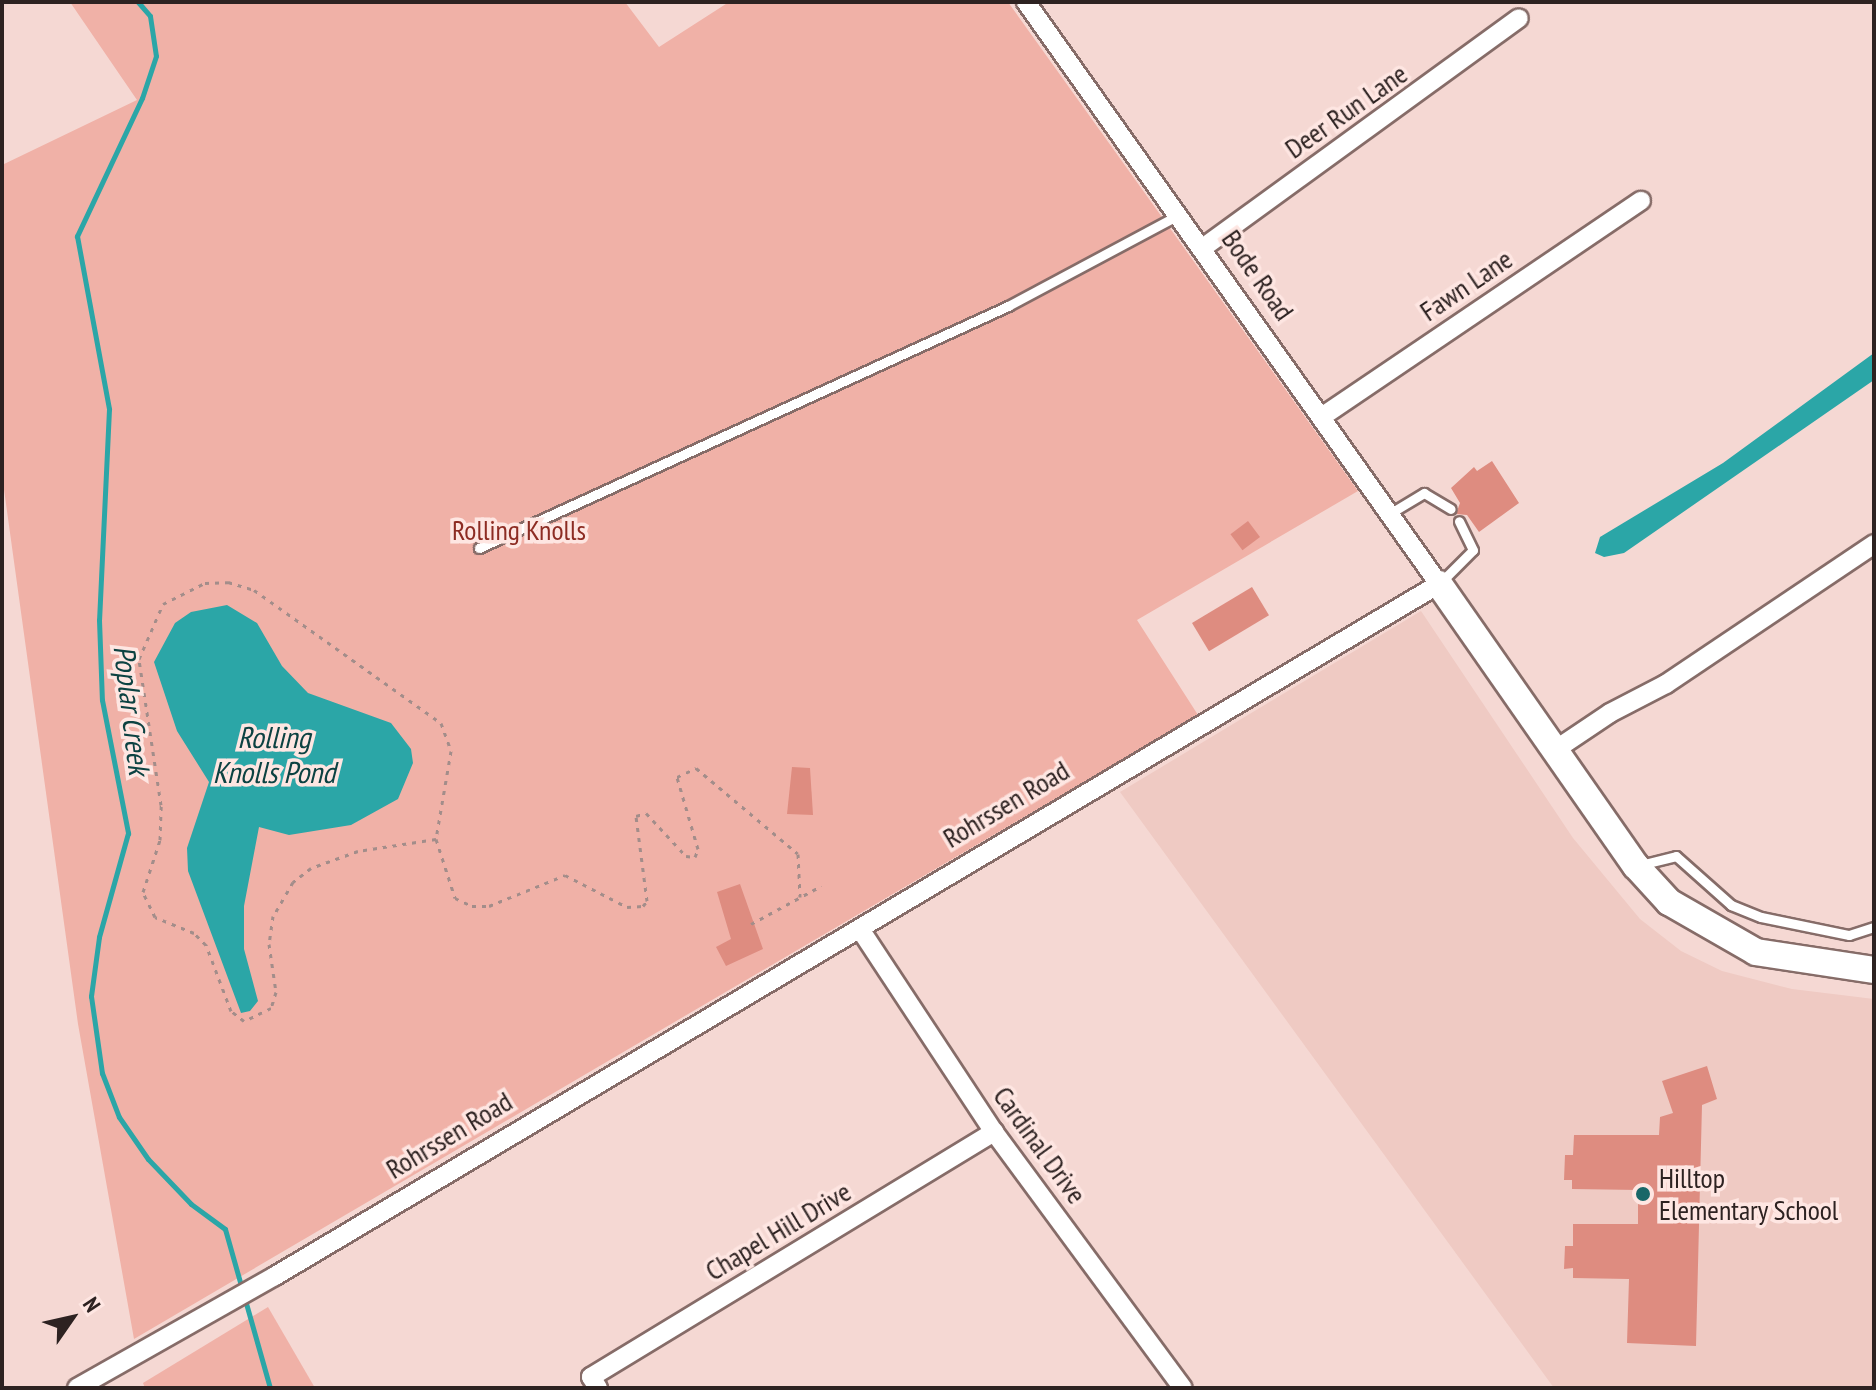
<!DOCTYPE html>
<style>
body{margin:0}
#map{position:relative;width:1876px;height:1390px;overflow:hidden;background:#f5d8d3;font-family:"PT Sans Narrow",sans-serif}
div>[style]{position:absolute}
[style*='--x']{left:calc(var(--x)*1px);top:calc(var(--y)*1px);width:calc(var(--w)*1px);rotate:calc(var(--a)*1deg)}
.built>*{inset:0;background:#efcac3}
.green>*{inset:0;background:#f0b1a7}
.water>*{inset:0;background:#2ba6a7}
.stream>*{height:5px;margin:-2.5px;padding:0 2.5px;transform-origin:2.5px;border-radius:2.5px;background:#2ba6a7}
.building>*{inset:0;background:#de8c80;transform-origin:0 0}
.path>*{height:3px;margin-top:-1.5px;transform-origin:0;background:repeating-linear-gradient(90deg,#a38d8a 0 4px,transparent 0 10px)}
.roads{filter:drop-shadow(2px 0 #866c68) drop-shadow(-2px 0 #866c68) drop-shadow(0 2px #866c68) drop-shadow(0 -2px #866c68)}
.lane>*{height:9px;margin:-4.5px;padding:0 4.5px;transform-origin:4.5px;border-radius:4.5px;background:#fff}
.street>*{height:18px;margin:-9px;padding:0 9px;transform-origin:9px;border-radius:9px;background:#fff}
.secondary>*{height:26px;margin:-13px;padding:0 13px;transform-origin:13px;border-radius:13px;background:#fff}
.dots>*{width:22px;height:22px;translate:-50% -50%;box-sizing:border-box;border:4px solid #fee6e2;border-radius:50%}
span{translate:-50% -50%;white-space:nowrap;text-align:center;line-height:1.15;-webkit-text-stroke:7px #fee6e2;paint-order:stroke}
.street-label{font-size:28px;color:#2d2221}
.park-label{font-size:28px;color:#8d2c23}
.poi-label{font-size:28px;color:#2d2221}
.left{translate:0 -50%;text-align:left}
.water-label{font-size:30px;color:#0c4242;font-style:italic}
.frame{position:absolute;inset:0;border:4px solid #2d2221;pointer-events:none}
.north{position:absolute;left:32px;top:1278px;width:80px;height:80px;-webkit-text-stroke:6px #fee6e2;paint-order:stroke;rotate:56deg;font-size:22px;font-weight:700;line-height:32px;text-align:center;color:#2d2221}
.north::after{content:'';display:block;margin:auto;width:28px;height:36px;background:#2d2221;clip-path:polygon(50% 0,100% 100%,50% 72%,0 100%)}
</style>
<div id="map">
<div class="built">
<div style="clip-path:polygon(1421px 611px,1573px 838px,1640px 919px,1681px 951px,1722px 971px,1792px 989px,1874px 999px,1874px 1388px,1554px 1388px,1120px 792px)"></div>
</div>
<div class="green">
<div style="clip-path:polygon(70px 2px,625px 2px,659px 47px,729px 2px,1008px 2px,1358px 491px,1137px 620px,1198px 715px,134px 1339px,78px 1024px,2px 475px,2px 165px,137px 100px)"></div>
<div style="clip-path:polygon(268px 1307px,315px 1388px,145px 1388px,143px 1383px)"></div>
</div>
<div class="water">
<div style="clip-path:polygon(1874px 353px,1874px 380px,1624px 553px,1604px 557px,1595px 553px,1600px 537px,1723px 463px)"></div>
<div style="clip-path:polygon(227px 605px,257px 623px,282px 666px,308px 693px,391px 723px,411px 749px,413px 763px,398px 799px,351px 825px,289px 835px,259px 827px,244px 906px,244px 949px,258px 1001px,250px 1011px,241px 1013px,188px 871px,187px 848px,209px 782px,177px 731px,154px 662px,175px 623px,191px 612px)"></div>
</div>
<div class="stream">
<div style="--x:138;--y:2;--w:18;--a:49"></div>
<div style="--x:150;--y:16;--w:40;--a:81.5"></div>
<div style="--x:156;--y:56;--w:44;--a:108.4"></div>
<div style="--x:142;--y:98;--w:153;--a:115.2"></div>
<div style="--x:77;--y:236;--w:176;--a:79.5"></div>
<div style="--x:109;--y:409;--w:211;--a:92.7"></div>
<div style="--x:99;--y:620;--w:80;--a:87.9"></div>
<div style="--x:102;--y:700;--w:136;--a:78.9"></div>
<div style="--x:128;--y:833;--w:108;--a:105.6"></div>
<div style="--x:99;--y:937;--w:60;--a:97.7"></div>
<div style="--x:91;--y:996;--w:78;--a:81.9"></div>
<div style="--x:102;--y:1073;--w:47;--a:68.9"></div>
<div style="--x:119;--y:1117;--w:51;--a:55.4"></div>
<div style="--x:148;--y:1159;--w:62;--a:46.3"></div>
<div style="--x:191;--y:1204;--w:42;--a:36.3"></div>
<div style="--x:225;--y:1229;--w:165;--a:74.2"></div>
</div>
<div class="building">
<div style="clip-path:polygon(1492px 461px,1519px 503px,1479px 532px,1467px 515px,1456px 514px,1460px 503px,1451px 488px,1474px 467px,1477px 471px)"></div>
<div style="left:1248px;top:521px;width:20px;height:22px;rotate:53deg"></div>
<div style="left:1252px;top:587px;width:33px;height:70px;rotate:59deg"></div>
<div style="clip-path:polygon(792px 767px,810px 768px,813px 815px,787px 814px)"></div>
<div style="clip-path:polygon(740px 884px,763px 949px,726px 966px,716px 947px,731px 939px,717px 892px)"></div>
<div style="clip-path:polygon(1707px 1066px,1717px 1099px,1702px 1105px,1696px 1346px,1627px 1343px,1629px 1279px,1573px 1278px,1573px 1268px,1564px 1269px,1565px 1246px,1573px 1246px,1573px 1224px,1638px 1224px,1638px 1190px,1572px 1189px,1572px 1180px,1564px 1180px,1565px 1155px,1573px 1155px,1574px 1135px,1659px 1135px,1660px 1117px,1673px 1113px,1662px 1081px)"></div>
</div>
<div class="path">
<div style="--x:436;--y:839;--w:79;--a:171.3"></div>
<div style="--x:358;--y:851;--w:50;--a:160.1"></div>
<div style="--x:311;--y:868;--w:23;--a:142"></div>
<div style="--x:293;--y:882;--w:39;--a:120"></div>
<div style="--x:273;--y:916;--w:28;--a:98"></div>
<div style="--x:269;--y:944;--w:49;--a:81.7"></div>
<div style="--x:276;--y:992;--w:17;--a:107"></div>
<div style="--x:271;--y:1008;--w:30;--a:154"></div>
<div style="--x:244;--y:1021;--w:16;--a:-142"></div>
<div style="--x:231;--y:1011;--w:71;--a:-110.7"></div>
<div style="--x:206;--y:945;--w:17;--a:-135"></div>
<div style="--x:194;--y:933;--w:42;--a:-157.7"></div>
<div style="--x:155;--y:917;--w:28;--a:-116"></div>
<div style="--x:143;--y:892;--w:55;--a:-71.9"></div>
<div style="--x:160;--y:840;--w:35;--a:-88"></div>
<div style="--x:161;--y:805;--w:148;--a:-98.6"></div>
<div style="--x:139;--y:659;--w:60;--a:-66.4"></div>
<div style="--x:163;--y:604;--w:47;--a:-26.6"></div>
<div style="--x:205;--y:583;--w:23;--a:-2"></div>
<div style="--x:228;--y:582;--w:27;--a:17"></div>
<div style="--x:254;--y:590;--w:229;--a:35.4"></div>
<div style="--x:441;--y:723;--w:30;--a:70"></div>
<div style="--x:451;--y:751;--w:89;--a:99.7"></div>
<div style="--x:436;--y:839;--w:62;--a:72.1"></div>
<div style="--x:455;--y:898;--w:19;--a:25"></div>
<div style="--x:472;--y:906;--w:17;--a:0"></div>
<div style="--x:489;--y:906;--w:82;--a:-22.2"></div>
<div style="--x:565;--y:875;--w:70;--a:27.3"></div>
<div style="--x:627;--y:907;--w:16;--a:-4"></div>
<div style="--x:643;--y:906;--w:6;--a:-51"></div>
<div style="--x:647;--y:901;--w:86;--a:-97.4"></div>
<div style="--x:636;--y:816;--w:10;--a:-17"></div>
<div style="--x:646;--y:813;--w:59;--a:47.1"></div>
<div style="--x:686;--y:856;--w:9;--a:6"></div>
<div style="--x:695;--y:857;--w:9;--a:-69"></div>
<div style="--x:698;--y:849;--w:75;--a:-106.3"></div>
<div style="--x:677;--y:777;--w:21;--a:-25"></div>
<div style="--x:696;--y:768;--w:133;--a:40.1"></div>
<div style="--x:798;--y:854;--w:43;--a:87.3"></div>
<div style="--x:751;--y:924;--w:80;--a:-28.5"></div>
</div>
<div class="roads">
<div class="lane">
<div style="--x:1389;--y:514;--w:41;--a:-31"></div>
<div style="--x:1424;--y:493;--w:31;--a:31"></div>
<div style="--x:479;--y:548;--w:582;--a:-24.58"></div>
<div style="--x:1008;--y:306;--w:195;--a:-28.1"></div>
<div style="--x:1441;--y:582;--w:45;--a:-45"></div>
<div style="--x:1473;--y:550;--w:32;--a:-116"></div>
<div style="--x:1640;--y:865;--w:37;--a:-14"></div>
<div style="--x:1676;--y:856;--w:74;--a:41.7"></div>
<div style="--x:1731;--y:905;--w:32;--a:22"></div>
<div style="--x:1761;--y:917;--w:90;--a:11.6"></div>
<div style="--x:1849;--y:935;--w:26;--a:-18"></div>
</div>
<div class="street">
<div style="--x:1204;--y:247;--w:389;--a:-36"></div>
<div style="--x:1323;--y:416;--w:384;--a:-34.1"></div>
<div style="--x:1555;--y:750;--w:66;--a:-33.9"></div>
<div style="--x:1610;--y:713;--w:63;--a:-27.4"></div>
<div style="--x:1666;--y:684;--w:251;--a:-33.9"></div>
<div style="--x:860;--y:929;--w:243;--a:56.6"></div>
<div style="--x:994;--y:1132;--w:318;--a:53.6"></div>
<div style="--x:77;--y:1388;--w:227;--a:-29.5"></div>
<div style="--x:275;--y:1276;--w:1354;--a:-30.73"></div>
<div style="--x:1439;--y:584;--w:714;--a:-125.36"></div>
<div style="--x:598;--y:1388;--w:13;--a:-122"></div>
<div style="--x:591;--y:1377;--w:472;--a:-31.3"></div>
</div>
<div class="secondary">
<div style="--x:1439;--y:584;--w:344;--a:55.1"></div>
<div style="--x:1636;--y:866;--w:49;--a:47.5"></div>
<div style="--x:1669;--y:902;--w:100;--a:29.9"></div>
<div style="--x:1756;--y:952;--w:119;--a:8.7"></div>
</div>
</div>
<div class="dots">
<div style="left:1643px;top:1194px;background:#196768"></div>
</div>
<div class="street-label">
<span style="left:1346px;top:111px;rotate:-35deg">Deer Run Lane</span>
<span style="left:1258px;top:275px;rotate:55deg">Bode Road</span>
<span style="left:1466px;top:285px;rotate:-34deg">Fawn Lane</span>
<span style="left:1006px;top:804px;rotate:-31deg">Rohrssen Road</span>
<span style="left:449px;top:1135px;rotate:-31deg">Rohrssen Road</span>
<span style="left:1040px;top:1145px;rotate:54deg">Cardinal Drive</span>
<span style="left:778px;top:1231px;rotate:-31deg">Chapel Hill Drive</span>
</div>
<div class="park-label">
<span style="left:519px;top:530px">Rolling Knolls</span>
</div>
<div class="poi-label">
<span class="left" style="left:1659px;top:1194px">Hilltop<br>Elementary School</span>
</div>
<div class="water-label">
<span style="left:132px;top:710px;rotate:83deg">Poplar Creek</span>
<span style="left:274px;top:754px">Rolling<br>Knolls Pond</span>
</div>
<div class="frame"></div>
<div class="north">N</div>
</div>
